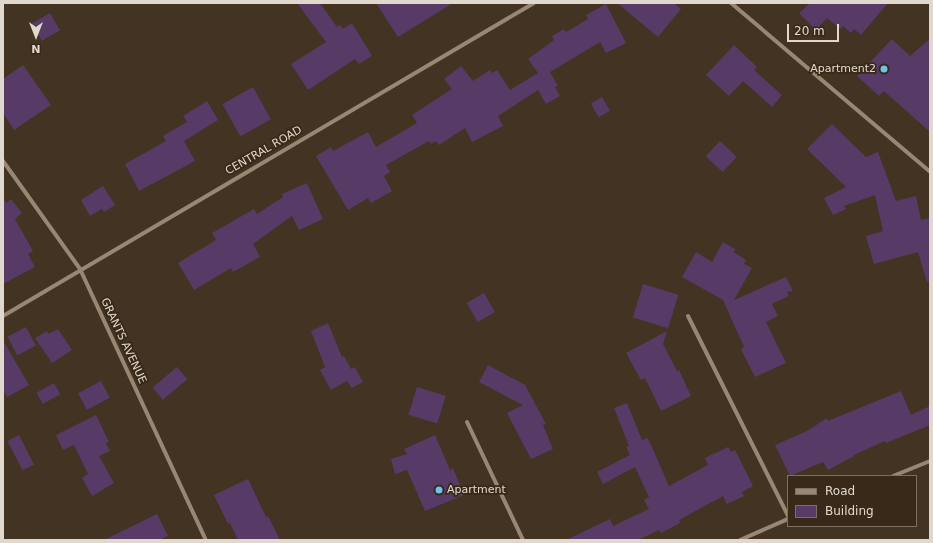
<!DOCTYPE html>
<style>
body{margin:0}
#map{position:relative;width:933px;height:543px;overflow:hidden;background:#423322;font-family:"DejaVu Sans",sans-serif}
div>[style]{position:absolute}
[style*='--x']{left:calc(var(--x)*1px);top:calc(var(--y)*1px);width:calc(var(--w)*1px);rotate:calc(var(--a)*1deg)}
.building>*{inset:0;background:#583a67;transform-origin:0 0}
.street>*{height:4px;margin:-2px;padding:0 2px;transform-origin:2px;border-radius:2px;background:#988773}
.dots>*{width:11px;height:11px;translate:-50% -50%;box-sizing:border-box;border:2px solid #382918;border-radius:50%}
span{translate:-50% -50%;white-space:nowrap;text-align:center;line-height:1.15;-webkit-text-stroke:3.5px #382918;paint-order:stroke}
.poi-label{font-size:11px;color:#e1d8cd}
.right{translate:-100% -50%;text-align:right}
.left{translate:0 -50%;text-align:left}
.street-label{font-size:11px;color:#e1d8cd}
.frame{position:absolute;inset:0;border:4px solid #e1d8cd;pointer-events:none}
.legend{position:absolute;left:787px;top:475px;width:130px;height:52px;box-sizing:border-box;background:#382918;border:1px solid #7c6f60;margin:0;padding:5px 7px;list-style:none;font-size:12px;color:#e1d8cd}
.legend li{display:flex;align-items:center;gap:8px;height:20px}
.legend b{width:20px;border:1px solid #7c6f60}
.north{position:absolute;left:16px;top:16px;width:40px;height:40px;-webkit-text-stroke:3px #382918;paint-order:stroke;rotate:180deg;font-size:11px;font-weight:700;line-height:16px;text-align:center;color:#e1d8cd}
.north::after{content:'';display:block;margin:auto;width:14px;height:18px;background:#e1d8cd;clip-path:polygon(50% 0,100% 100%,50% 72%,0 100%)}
.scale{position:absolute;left:787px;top:24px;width:52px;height:18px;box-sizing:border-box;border:2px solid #e1d8cd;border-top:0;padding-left:5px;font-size:12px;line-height:14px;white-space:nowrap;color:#e1d8cd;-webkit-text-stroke:3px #382918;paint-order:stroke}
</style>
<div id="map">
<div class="building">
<div style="clip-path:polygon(297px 3px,320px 3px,337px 27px,340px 25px,343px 29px,352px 23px,372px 56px,359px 64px,355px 59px,308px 90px,291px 64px,326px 42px)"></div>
<div style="clip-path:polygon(376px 3px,453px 3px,398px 37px)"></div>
<div style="clip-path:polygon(617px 3px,674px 3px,681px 9px,658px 37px)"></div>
<div style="clip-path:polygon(810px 3px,888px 3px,861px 35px,854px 29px,851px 33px,843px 26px,840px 29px,827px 18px,816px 30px,799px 13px)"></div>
<div style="clip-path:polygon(606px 4px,626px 43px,606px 53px,600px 42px,550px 72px,558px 86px,555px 87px,560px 96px,546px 104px,538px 90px,498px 116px,503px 126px,472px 142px,465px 128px,439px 145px,436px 141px,431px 144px,429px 141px,386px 165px,390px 172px,384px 176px,392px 191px,371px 203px,368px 198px,348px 210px,316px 156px,331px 147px,333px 151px,368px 132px,376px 147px,417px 123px,412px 115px,452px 89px,444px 79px,461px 66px,473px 81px,490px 70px,492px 73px,497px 70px,510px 90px,538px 73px,528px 59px,554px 40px,552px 36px,564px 29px,566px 32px,588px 19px,586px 15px)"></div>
<div style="left:50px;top:13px;width:20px;height:21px;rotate:60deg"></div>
<div style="clip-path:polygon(892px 39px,910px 56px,930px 39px,930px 132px,884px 91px,879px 96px,857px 76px)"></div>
<div style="clip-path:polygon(734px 45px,757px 67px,754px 70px,782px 95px,772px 107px,743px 81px,729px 96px,706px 75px)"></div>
<div style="clip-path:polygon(23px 65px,51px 105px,14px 130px,3px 113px,3px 79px)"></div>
<div style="left:253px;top:87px;width:37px;height:35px;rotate:61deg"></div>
<div style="left:602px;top:97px;width:16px;height:13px;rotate:60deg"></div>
<div style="clip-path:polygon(207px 101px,218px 120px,184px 141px,195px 161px,139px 191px,125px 164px,166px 141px,163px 136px,187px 122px,183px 116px)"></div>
<div style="clip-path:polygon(832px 124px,866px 157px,878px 152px,896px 201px,916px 196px,921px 220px,930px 218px,930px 281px,927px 282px,918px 252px,874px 264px,866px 236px,883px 231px,875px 195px,844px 206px,846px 209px,833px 215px,824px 198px,846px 187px,807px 149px)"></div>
<div style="left:720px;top:141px;width:23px;height:21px;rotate:43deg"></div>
<div style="clip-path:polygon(307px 183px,323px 219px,299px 230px,292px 216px,253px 244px,260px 257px,233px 272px,231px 268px,194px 290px,178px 263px,216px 240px,212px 233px,254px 209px,257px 214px,283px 197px,282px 194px)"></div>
<div style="clip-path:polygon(103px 186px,115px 205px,104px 212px,102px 209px,90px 216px,81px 200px)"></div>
<div style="clip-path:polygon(3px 197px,6px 203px,11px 199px,22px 213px,15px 219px,33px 251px,28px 254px,35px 267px,3px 284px)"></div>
<div style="clip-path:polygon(723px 242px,735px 249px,734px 252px,746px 260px,744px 264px,752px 268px,734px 300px,786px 277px,793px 291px,787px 292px,789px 296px,772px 304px,778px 316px,766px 322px,786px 363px,755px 377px,741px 349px,744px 347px,723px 300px,682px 277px,696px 252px,712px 262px)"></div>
<div style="left:643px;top:284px;width:37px;height:35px;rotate:17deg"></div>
<div style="left:484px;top:293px;width:22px;height:20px;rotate:60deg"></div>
<div style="clip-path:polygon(328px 323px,342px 357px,344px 356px,351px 369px,355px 367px,363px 382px,352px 388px,347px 381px,331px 390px,320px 370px,325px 367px,311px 331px)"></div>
<div style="left:26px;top:327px;width:21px;height:21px;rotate:62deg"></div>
<div style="clip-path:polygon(58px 329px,72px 350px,52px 363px,35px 338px,47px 331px,49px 334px)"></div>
<div style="clip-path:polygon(667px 331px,663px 344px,677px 371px,679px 370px,691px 396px,661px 411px,645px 378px,641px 380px,626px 353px)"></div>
<div style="clip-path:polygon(3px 340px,29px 385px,7px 397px,3px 390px)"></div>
<div style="clip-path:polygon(488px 365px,525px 385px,546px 424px,543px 425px,553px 449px,531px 459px,507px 413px,523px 405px,479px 382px)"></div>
<div style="left:177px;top:367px;width:16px;height:32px;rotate:50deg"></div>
<div style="left:101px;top:381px;width:19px;height:26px;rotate:62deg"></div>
<div style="left:54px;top:383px;width:13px;height:20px;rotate:61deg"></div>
<div style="left:417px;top:387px;width:30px;height:29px;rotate:17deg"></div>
<div style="clip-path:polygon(901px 391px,911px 415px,930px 406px,930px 425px,886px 443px,885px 441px,854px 455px,854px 456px,828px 470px,823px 462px,790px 476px,775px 445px,807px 431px,827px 418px,828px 421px)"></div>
<div style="clip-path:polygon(627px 403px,642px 440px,648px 438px,669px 486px,708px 465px,705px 458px,728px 447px,731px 452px,735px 450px,753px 486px,742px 492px,744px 496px,727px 504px,723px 496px,679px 520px,680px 523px,661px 533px,659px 530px,638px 540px,566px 540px,610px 519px,613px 526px,649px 509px,644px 500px,649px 497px,635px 467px,603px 484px,597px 472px,630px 455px,626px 447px,629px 446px,614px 408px)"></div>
<div style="clip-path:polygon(96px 415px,109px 442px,106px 443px,110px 451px,99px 456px,114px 483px,92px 496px,82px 478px,88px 474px,74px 445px,63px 450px,56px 435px)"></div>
<div style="left:19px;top:435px;width:33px;height:13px;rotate:63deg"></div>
<div style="clip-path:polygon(435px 435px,450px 470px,453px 468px,464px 495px,425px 511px,407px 470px,395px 474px,391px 459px,407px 454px,404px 449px)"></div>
<div style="clip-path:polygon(248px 479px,266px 517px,268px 516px,280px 540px,238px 540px,230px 523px,228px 524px,214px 495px)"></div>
<div style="clip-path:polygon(157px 514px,168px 536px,159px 540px,104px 540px)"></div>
</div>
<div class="street">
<div style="--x:731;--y:3;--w:261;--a:40.3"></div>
<div style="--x:3;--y:161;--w:133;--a:54.5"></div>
<div style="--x:80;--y:269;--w:299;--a:65.1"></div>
<div style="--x:3;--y:316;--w:616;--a:-30.52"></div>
<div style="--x:688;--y:316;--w:224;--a:63.4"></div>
<div style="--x:467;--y:422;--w:131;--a:64.6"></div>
<div style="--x:893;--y:476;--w:40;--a:-22"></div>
<div style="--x:740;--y:540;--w:52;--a:-23.6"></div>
</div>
<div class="dots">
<div style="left:884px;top:69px;background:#6ac3f1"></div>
<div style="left:439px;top:490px;background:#6ac3f1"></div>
</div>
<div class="poi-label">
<span class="right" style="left:876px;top:69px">Apartment2</span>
<span class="left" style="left:447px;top:490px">Apartment</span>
</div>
<div class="street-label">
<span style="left:264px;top:151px;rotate:-30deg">CENTRAL ROAD</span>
<span style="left:123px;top:341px;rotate:65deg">GRANTS AVENUE</span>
</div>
<div class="frame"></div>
<ul class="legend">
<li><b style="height:5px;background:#988773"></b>Road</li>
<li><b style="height:11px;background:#583a67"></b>Building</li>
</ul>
<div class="north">N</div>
<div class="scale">20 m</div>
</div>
